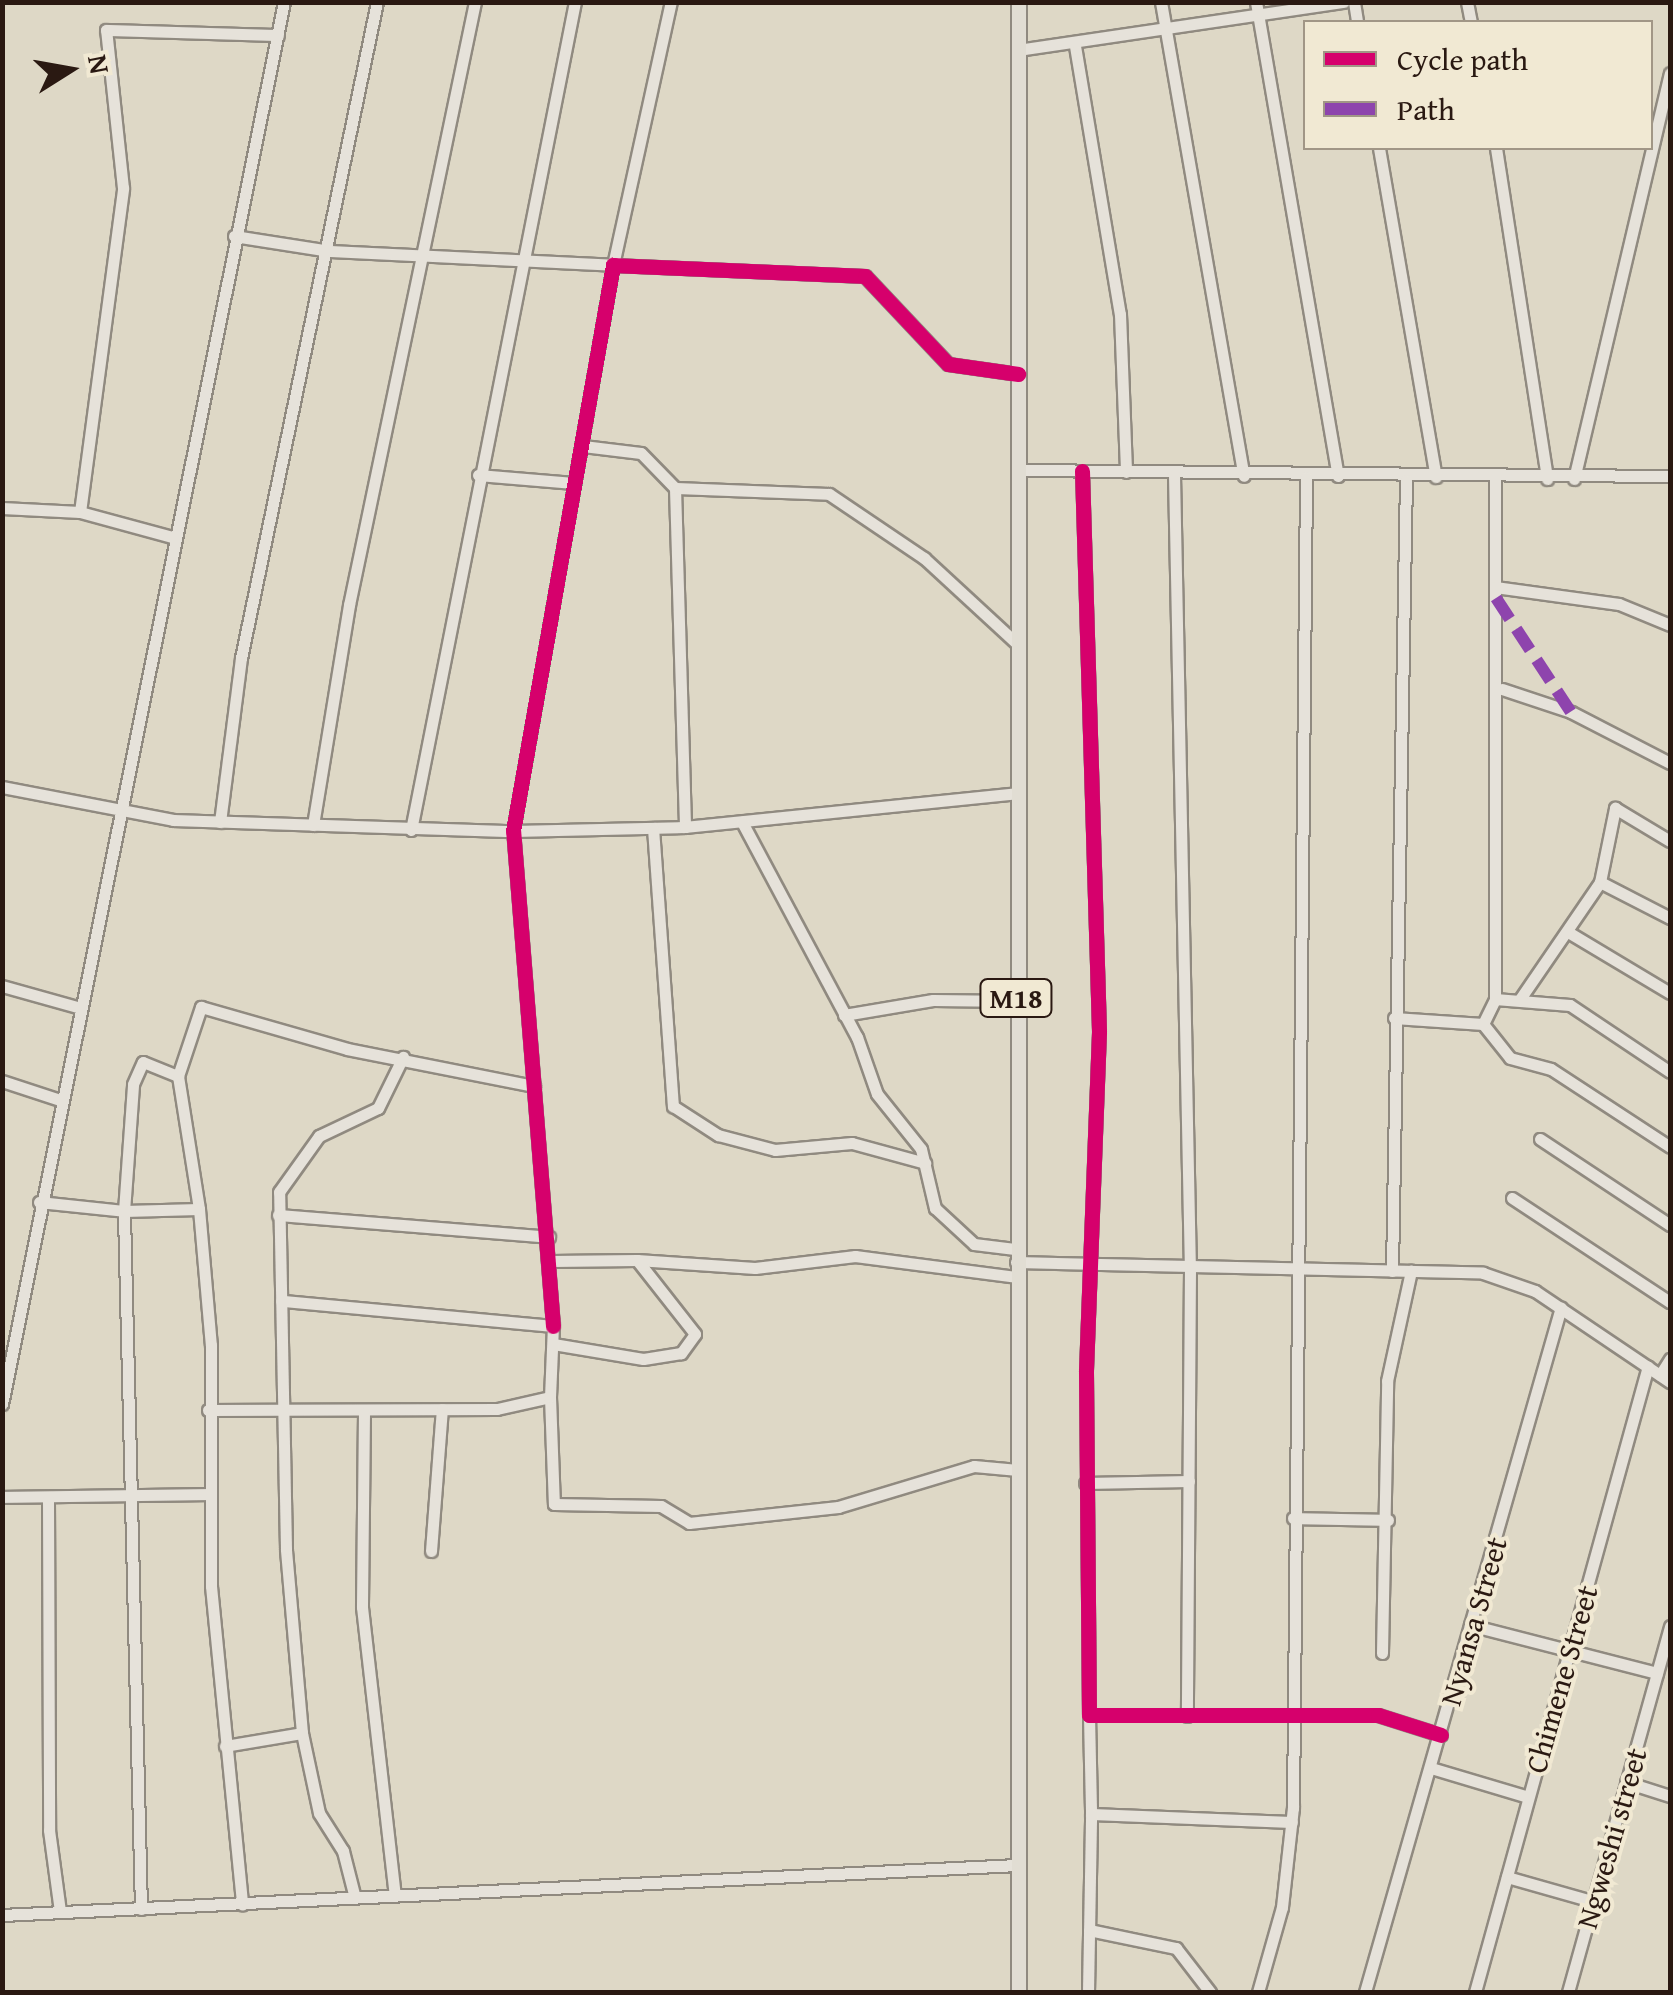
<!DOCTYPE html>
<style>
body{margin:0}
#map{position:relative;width:1673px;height:1995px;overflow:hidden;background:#ded8c6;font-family:"Gentium Book Plus",serif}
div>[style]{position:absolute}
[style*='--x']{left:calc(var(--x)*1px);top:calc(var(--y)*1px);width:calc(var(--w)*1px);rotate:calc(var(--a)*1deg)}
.roads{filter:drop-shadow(2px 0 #908a80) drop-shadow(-2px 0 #908a80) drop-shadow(0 2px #908a80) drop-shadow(0 -2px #908a80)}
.minor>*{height:11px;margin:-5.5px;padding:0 5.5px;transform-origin:5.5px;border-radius:5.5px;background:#e6e2da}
.major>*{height:14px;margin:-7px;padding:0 7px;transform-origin:7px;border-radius:7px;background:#e1ddd3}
.quiet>*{height:12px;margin-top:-6px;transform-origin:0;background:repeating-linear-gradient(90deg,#8e44ad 0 25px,transparent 0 37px)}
.cycleway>*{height:15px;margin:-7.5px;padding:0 7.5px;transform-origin:7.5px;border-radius:7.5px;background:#d6006c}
span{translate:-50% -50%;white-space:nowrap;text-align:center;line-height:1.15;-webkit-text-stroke:8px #f1e9d3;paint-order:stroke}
.shield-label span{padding:2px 8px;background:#f1e9d3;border:2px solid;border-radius:8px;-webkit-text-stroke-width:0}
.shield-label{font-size:28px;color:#2a1912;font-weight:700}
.street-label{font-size:30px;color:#2a1912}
.frame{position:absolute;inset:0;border:5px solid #2a1912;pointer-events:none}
.legend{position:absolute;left:1303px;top:20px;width:350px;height:130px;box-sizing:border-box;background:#f1e9d3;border:2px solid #a19686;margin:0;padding:12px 18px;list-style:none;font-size:30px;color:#2a1912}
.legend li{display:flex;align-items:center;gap:20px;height:50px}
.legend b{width:50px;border:2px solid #a19686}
.north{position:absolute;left:20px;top:20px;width:100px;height:100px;-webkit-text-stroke:8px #f1e9d3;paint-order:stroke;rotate:79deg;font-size:28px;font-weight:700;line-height:40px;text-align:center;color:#2a1912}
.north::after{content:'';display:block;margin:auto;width:35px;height:45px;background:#2a1912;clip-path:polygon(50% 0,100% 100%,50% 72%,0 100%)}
</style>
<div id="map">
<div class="roads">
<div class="minor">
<div style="--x:1161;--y:2;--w:481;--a:80.1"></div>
<div style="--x:1256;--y:2;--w:481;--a:80.2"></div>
<div style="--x:1354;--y:2;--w:20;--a:81"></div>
<div style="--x:1467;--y:2;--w:20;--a:79"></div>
<div style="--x:1075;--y:46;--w:272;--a:80.5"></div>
<div style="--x:1120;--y:314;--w:158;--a:87.8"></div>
<div style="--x:1018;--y:50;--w:329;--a:-8.4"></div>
<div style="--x:1379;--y:148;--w:334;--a:80.2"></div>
<div style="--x:1496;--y:148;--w:335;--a:81.2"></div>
<div style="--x:234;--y:236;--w:97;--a:8.9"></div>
<div style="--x:330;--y:251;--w:283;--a:2.8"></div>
<div style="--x:613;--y:265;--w:269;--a:-77.6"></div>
<div style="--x:583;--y:446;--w:58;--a:6.9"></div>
<div style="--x:641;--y:453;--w:49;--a:45.8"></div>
<div style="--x:675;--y:488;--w:339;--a:88.3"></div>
<div style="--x:1019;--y:470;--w:651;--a:0.53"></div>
<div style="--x:1082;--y:471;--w:561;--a:88.26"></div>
<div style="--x:1099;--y:1032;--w:340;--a:92.2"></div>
<div style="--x:1086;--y:1372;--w:343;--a:89.5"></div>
<div style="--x:1089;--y:1715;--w:289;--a:0"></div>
<div style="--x:1378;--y:1715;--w:66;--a:17.6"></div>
<div style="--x:478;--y:475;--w:96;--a:4.8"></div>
<div style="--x:1174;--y:475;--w:794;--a:88.85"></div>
<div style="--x:1190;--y:1269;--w:447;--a:90.4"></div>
<div style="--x:1495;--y:479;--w:108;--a:90"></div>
<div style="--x:1495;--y:587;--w:125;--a:7.8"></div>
<div style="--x:1619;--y:604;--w:55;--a:22.4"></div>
<div style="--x:1574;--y:479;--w:417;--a:-76.7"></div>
<div style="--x:675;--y:488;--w:154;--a:2.2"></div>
<div style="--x:829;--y:494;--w:115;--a:34"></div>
<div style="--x:924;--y:558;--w:124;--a:42.7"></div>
<div style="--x:2;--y:508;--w:78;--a:2.9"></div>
<div style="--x:80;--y:512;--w:95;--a:15.2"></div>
<div style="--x:80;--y:512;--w:327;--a:-82.4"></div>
<div style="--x:123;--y:188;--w:159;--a:-96.1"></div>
<div style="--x:106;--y:30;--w:172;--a:1.7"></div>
<div style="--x:1502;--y:689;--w:73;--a:18.4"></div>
<div style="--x:1571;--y:712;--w:111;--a:27.3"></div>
<div style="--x:2;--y:787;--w:174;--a:10.9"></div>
<div style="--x:173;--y:820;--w:340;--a:1.9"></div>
<div style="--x:513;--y:831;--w:172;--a:-1.3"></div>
<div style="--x:685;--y:827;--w:335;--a:-5.8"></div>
<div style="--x:220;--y:822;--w:165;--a:-82.7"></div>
<div style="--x:241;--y:658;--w:670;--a:-78.29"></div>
<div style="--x:742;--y:822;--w:244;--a:61.9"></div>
<div style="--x:857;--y:1037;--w:60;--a:70.7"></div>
<div style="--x:877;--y:1094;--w:70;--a:51.3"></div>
<div style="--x:921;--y:1149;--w:61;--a:76.7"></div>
<div style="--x:935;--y:1208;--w:53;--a:42.7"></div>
<div style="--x:974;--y:1244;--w:41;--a:7"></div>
<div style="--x:313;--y:825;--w:223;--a:-80.7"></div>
<div style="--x:349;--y:605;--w:616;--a:-78.2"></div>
<div style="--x:653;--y:828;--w:279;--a:85.9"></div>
<div style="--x:673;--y:1106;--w:54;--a:32.8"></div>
<div style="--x:718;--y:1135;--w:59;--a:14.7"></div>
<div style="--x:775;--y:1150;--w:77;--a:-5.2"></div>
<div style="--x:852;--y:1143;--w:76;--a:15.3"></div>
<div style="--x:411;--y:830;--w:844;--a:-78.8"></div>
<div style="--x:1600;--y:882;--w:79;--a:27.2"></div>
<div style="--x:1568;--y:932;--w:119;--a:30.9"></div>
<div style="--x:2;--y:986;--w:78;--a:15.6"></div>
<div style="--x:1495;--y:999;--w:75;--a:4.6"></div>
<div style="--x:1570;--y:1005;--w:120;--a:33.8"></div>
<div style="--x:1520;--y:999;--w:142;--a:-55.6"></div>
<div style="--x:1600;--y:882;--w:76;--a:-78.5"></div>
<div style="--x:1615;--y:808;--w:64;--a:31"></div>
<div style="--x:844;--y:1015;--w:90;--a:-9.6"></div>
<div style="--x:933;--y:1000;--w:83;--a:0.7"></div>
<div style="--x:1394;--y:1018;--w:89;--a:3.9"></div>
<div style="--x:1483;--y:1024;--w:28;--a:-64"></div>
<div style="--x:1495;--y:999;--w:412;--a:-90"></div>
<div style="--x:1483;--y:1024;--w:43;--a:51.5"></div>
<div style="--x:1510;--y:1058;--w:42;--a:15"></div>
<div style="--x:1551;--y:1069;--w:142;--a:33.2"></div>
<div style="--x:178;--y:1076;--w:73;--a:-71.6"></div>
<div style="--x:201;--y:1007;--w:152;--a:16"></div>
<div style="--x:347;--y:1049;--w:191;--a:11.2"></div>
<div style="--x:2;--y:1081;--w:61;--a:18.1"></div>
<div style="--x:1540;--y:1139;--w:156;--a:33.5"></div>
<div style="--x:1512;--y:1198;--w:189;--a:33.4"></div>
<div style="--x:39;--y:1202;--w:85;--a:6"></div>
<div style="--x:124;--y:1211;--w:127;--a:-85.9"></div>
<div style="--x:133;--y:1084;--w:24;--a:-66"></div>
<div style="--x:143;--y:1062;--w:38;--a:22"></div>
<div style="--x:178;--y:1076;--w:135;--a:81"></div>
<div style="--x:278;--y:1215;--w:272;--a:4.6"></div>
<div style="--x:637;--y:1260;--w:118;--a:3.9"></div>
<div style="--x:755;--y:1268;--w:101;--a:-6.8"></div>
<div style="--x:855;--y:1256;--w:162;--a:7.4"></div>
<div style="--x:552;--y:1261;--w:85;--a:-0.7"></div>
<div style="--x:637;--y:1260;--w:94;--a:51.9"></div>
<div style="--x:695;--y:1334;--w:24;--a:126"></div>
<div style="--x:681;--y:1353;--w:38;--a:171"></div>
<div style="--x:643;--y:1359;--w:91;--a:-170.5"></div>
<div style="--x:1016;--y:1262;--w:467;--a:1.3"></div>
<div style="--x:1483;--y:1273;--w:55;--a:19.1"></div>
<div style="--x:1535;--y:1291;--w:163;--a:34"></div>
<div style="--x:1392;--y:1271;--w:791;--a:-88.99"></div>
<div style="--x:553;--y:1326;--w:497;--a:-94.6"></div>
<div style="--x:513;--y:831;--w:575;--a:-79.98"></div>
<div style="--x:613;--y:265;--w:252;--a:2.5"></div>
<div style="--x:865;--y:276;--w:121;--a:46.7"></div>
<div style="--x:948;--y:364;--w:71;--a:8.1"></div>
<div style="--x:1660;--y:1375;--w:19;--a:-58"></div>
<div style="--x:550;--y:1397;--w:107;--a:87.9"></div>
<div style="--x:554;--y:1504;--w:107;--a:1.1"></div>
<div style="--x:661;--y:1506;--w:33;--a:31"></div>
<div style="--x:689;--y:1523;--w:150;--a:-6.1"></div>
<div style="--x:838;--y:1507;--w:142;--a:-16.8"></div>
<div style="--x:974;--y:1466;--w:44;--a:5.2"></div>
<div style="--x:2;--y:1404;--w:1430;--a:-78.63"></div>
<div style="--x:208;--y:1410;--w:289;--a:-0.2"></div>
<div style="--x:497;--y:1409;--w:54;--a:-12.8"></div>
<div style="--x:550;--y:1397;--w:71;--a:-87.6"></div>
<div style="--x:553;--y:1326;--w:273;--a:-174.7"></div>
<div style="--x:364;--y:1413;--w:194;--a:90.6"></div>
<div style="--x:362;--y:1607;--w:290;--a:83.5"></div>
<div style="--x:1085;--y:1483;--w:104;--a:-1.1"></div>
<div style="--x:2;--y:1497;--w:205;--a:-0.8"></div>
<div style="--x:48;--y:1500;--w:330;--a:89.8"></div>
<div style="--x:49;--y:1830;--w:82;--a:82.3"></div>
<div style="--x:1293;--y:1518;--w:95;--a:1.2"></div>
<div style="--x:431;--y:1551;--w:142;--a:-85.6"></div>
<div style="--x:1470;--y:1625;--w:193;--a:14.4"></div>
<div style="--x:1382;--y:1653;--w:272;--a:-88.9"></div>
<div style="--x:1387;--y:1381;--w:113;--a:-77.7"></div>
<div style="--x:1089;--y:1715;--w:99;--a:88.8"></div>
<div style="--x:1091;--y:1814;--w:201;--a:2.3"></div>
<div style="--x:225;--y:1746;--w:78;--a:-9.6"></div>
<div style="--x:1431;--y:1768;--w:101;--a:16.6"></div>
<div style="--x:1626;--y:1782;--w:46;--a:17.7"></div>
<div style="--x:1507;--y:1877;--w:88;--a:15.8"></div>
<div style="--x:355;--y:1898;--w:49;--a:-104.3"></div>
<div style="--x:343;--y:1851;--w:45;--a:-122.3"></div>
<div style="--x:319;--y:1813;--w:82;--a:-102"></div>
<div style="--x:302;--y:1733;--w:185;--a:-95"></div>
<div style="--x:286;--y:1549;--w:357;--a:-91.1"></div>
<div style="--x:279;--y:1192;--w:69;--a:-54.5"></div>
<div style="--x:319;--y:1136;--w:65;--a:-25.4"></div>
<div style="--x:378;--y:1108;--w:57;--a:-63.9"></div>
<div style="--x:141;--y:1909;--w:698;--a:-91.4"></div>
<div style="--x:124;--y:1211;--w:75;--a:-1.5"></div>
<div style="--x:199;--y:1209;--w:137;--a:85"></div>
<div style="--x:211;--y:1345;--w:241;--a:90"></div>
<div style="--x:211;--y:1586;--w:320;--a:84.4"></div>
<div style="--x:2;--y:1915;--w:1015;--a:-2.82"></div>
<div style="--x:1089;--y:1930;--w:89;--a:11.7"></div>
<div style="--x:1176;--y:1948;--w:56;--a:52.3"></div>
<div style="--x:1088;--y:1992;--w:178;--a:-89"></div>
<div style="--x:1258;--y:1992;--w:88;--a:-74.2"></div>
<div style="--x:1282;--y:1907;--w:100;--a:-83.7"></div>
<div style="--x:1293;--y:1808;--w:1331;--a:-89.44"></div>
<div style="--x:1365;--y:1992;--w:712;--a:-74.03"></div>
<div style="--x:1475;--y:1992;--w:649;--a:-74.55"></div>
<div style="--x:1568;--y:1992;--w:380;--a:-74.4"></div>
</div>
<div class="major">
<div style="--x:1019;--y:1992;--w:1990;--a:-90"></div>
</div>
</div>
<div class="quiet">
<div style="--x:1496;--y:598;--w:136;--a:56.7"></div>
</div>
<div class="cycleway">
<div style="--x:1082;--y:471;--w:561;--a:88.26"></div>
<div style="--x:1099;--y:1032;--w:340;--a:92.2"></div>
<div style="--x:1086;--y:1372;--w:343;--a:89.5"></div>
<div style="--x:1089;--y:1715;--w:289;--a:0"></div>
<div style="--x:1378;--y:1715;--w:66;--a:17.6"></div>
<div style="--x:553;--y:1326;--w:497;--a:-94.6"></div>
<div style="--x:513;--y:831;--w:575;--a:-79.98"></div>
<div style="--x:613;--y:265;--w:252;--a:2.5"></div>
<div style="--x:865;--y:276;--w:121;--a:46.7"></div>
<div style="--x:948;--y:364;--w:71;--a:8.1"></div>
</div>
<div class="shield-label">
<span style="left:1016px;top:998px">M18</span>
</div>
<div class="street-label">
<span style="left:1473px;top:1621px;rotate:-74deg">Nyansa Street</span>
<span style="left:1561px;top:1679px;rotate:-74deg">Chimene Street</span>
<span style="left:1611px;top:1838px;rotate:-74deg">Ngweshi street</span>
</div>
<div class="frame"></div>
<ul class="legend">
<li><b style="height:12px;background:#d6006c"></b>Cycle path</li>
<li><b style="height:12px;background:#8e44ad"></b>Path</li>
</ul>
<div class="north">N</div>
</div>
